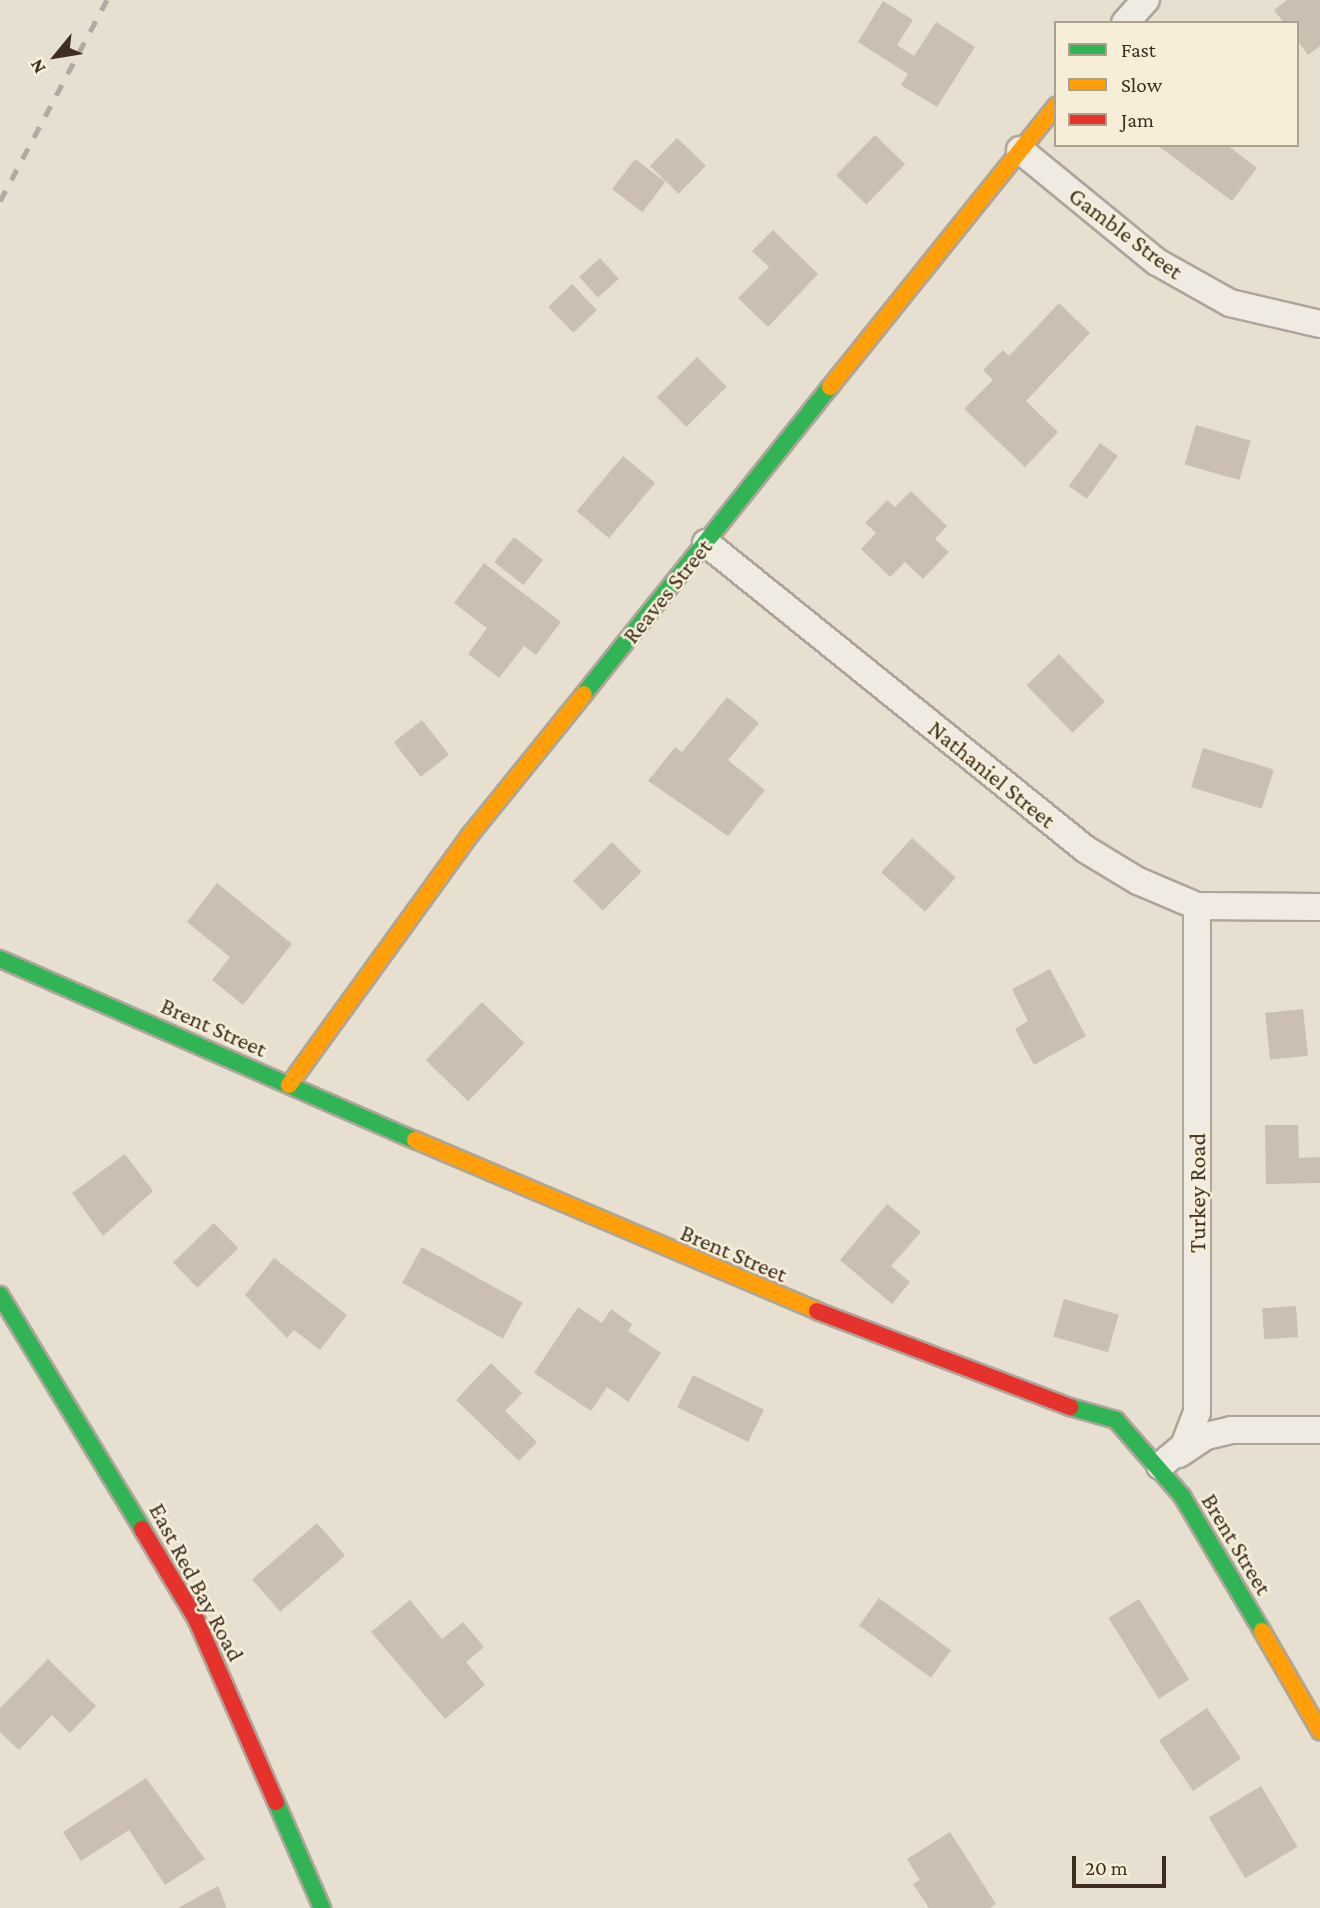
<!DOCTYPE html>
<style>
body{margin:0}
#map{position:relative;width:1320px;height:1908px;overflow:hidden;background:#e7e0d1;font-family:"Crimson Pro",serif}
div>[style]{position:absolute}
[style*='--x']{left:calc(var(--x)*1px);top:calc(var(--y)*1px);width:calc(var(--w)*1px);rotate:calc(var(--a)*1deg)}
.building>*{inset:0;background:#cbbfb2;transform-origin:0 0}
.roads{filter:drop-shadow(2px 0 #ada599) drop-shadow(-2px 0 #ada599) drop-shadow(0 2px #ada599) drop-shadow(0 -2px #ada599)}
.street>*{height:26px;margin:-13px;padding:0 13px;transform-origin:13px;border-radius:13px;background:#efebe3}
.fast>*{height:16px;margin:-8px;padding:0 8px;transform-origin:8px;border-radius:8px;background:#30b455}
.slow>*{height:16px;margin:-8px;padding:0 8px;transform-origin:8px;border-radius:8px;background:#ff9f0a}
.jam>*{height:16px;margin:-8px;padding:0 8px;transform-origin:8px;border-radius:8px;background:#e5322d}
.rail>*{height:5px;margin-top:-2.5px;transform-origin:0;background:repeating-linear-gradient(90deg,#afaaa2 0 12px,transparent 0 24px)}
span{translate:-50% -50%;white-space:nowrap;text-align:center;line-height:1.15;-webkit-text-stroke:5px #f7eed8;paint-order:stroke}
.street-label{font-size:24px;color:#3d2e20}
.legend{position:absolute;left:1054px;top:21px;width:245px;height:126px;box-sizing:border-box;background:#f7eed8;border:2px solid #ada18e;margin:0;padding:9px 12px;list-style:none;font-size:21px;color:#3d2e20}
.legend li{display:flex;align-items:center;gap:14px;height:35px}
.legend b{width:35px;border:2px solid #ada18e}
.north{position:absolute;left:21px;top:21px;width:70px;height:70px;-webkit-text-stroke:5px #f7eed8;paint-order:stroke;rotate:240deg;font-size:19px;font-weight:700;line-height:28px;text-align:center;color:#3d2e20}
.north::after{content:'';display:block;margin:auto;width:24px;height:32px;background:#3d2e20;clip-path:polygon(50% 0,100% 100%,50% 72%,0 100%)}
.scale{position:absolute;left:1072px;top:1856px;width:94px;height:32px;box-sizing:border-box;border:4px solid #3d2e20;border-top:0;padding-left:9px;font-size:21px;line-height:24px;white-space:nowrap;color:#3d2e20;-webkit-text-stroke:5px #f7eed8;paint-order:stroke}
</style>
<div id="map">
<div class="building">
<div style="clip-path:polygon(1287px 0,1320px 0,1320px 46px,1308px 55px,1297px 40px,1297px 23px,1284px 23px,1274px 10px)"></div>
<div style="clip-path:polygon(883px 1px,913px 20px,897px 45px,914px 56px,936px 22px,975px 47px,937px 107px,901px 85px,908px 74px,858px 42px)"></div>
<div style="left:875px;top:135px;width:42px;height:56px;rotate:44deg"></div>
<div style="left:677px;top:138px;width:40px;height:39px;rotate:44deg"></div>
<div style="clip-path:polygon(1157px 145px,1227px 145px,1257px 168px,1232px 201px)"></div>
<div style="left:635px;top:159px;width:38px;height:38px;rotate:37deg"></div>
<div style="clip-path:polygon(773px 230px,818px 274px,768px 327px,738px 298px,769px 267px,752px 251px)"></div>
<div style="left:600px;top:258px;width:28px;height:28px;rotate:48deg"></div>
<div style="left:572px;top:284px;width:36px;height:33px;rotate:46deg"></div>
<div style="clip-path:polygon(1059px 303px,1090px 333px,1026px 401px,1058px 432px,1025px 467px,964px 409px,993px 380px,983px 370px,1003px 350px,1009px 356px)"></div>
<div style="left:697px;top:357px;width:42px;height:57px;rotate:45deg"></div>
<div style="left:1196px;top:425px;width:57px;height:41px;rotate:16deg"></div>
<div style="left:1100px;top:443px;width:22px;height:53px;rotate:36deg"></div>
<div style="left:623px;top:456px;width:42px;height:72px;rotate:40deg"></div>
<div style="clip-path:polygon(911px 491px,947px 526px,935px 539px,949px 552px,923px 579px,905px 562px,890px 577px,861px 549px,876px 533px,865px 523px,887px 500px,895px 507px)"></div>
<div style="left:514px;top:537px;width:37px;height:32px;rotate:38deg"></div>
<div style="clip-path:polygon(484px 563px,561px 622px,536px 655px,524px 646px,499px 678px,468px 654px,487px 628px,454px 603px)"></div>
<div style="left:1059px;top:654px;width:66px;height:45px;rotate:46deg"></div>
<div style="clip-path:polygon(727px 697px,759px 723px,728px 760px,765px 790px,728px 836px,648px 781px,675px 747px,682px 752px)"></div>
<div style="left:422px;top:720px;width:44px;height:36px;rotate:52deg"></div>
<div style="left:1203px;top:748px;width:74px;height:41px;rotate:17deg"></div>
<div style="left:912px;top:838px;width:59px;height:46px;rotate:42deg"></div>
<div style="left:612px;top:842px;width:42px;height:55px;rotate:45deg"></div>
<div style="clip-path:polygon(217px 883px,292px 944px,243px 1005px,212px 980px,230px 957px,187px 922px)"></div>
<div style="clip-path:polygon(1050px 969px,1086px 1036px,1034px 1065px,1015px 1029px,1028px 1021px,1012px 989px)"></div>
<div style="left:482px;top:1002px;width:59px;height:81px;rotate:44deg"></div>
<div style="left:1303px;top:1009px;width:47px;height:38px;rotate:84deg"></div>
<div style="clip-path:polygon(1265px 1125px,1298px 1125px,1299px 1158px,1320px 1157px,1320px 1183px,1266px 1184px)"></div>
<div style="clip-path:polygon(125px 1154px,153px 1191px,103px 1236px,72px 1193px)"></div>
<div style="clip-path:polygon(887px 1204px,921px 1232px,891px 1266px,910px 1282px,892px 1304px,840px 1260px)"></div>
<div style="left:214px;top:1223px;width:35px;height:57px;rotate:46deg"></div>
<div style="left:422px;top:1247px;width:115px;height:41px;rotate:29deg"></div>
<div style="clip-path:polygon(274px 1258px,347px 1315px,320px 1350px,294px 1330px,287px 1338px,245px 1295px)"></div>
<div style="left:1064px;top:1299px;width:57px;height:39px;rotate:16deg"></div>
<div style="left:1296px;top:1306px;width:31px;height:34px;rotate:86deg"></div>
<div style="clip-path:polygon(578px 1307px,602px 1323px,611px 1309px,632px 1324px,628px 1331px,661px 1353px,628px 1402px,607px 1387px,591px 1411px,534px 1373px)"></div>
<div style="clip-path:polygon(491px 1363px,522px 1393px,505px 1411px,537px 1442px,519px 1461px,456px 1400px)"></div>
<div style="left:693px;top:1375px;width:79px;height:36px;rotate:26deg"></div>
<div style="left:317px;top:1523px;width:43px;height:86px;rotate:49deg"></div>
<div style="left:879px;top:1598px;width:89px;height:34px;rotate:36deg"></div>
<div style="left:1139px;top:1599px;width:95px;height:36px;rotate:58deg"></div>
<div style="clip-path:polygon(410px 1600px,442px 1639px,463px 1622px,484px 1647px,466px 1662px,485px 1685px,445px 1719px,371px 1632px)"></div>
<div style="clip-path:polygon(48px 1659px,96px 1706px,70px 1733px,52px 1715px,19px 1750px,0 1732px,0 1708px)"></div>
<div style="left:1207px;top:1708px;width:61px;height:58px;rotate:56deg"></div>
<div style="clip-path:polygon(146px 1778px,205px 1859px,165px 1885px,129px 1830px,81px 1861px,63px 1832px)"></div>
<div style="left:1261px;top:1786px;width:71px;height:61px;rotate:59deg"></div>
<div style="clip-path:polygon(950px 1832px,996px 1904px,990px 1908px,929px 1908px,913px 1884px,920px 1880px,907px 1859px)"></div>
<div style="clip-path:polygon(218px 1886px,227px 1908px,178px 1908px)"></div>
</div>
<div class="roads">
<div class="street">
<div style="--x:1125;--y:23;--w:31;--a:-48"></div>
<div style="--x:1020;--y:150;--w:177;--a:39.3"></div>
<div style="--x:1157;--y:262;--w:84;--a:29.3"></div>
<div style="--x:1230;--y:303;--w:92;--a:13.1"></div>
<div style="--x:706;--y:543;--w:487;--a:38.9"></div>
<div style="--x:1085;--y:849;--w:62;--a:31.1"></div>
<div style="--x:1138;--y:881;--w:64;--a:23"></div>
<div style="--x:1197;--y:906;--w:123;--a:0.5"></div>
<div style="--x:1179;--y:1454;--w:32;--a:-34"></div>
<div style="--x:1206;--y:1436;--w:26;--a:-13"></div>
<div style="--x:1231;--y:1430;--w:89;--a:0"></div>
<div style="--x:1160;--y:1466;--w:31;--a:-40"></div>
<div style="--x:1184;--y:1446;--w:36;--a:-69"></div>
<div style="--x:1197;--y:1412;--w:506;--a:-90"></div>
</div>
<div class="fast">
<div style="--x:584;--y:694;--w:393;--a:-51.3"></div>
<div style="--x:0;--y:959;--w:453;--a:23.6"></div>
<div style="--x:0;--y:1295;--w:274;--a:58.7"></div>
<div style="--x:1070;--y:1407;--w:48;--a:15.8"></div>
<div style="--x:1116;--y:1420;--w:101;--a:49"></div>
<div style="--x:1182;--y:1496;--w:157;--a:59.3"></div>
<div style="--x:276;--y:1802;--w:116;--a:66.5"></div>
</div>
<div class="slow">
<div style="--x:830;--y:387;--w:361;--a:-51.2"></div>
<div style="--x:289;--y:1085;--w:309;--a:-54.1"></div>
<div style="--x:470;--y:835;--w:181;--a:-51"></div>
<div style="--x:415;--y:1140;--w:437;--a:23"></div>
<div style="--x:1262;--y:1631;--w:116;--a:59.9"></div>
</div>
<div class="jam">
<div style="--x:817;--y:1311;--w:271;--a:20.8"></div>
<div style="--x:142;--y:1529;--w:105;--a:59"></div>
<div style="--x:196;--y:1619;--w:200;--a:66.4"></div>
</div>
</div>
<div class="rail">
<div style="--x:0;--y:201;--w:228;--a:-62"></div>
</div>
<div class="street-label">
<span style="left:1126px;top:233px;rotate:37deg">Gamble Street</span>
<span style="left:667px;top:591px;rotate:-51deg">Reaves Street</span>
<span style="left:992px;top:774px;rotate:39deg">Nathaniel Street</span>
<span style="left:214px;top:1027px;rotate:24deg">Brent Street</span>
<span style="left:1197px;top:1193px;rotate:-90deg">Turkey Road</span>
<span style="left:734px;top:1253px;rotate:23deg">Brent Street</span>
<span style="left:1237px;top:1544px;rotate:59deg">Brent Street</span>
<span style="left:197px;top:1582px;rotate:62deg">East Red Bay Road</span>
</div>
<ul class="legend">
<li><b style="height:9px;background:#30b455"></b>Fast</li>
<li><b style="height:9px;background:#ff9f0a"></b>Slow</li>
<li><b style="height:9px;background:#e5322d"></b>Jam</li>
</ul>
<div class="north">N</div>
<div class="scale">20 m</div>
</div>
